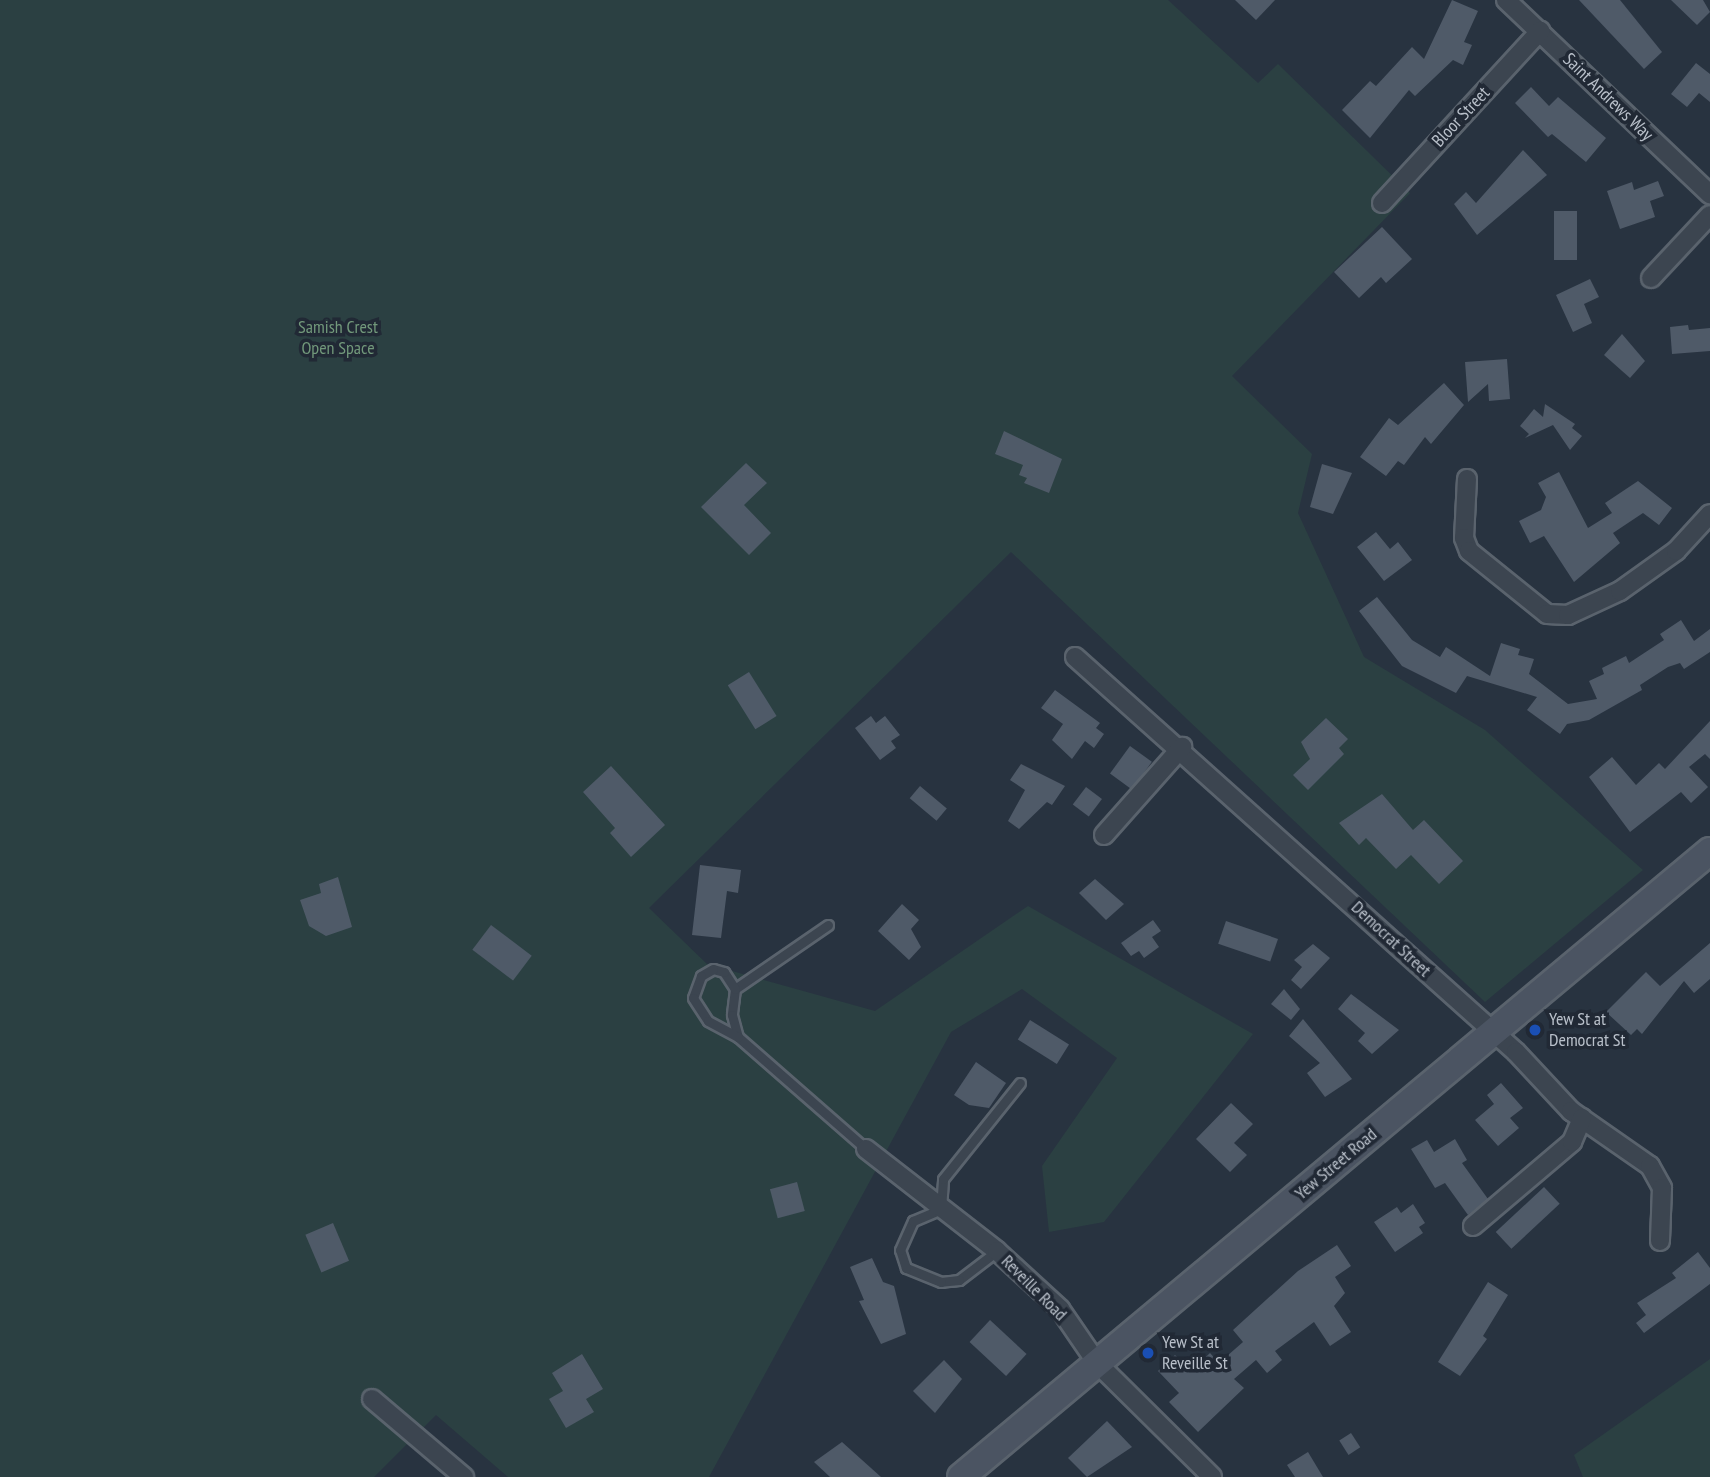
<!DOCTYPE html>
<style>
body{margin:0}
#map{position:relative;width:1710px;height:1477px;overflow:hidden;background:#283340;font-family:"PT Sans Narrow",sans-serif}
div>[style]{position:absolute}
[style*='--x']{left:calc(var(--x)*1px);top:calc(var(--y)*1px);width:calc(var(--w)*1px);rotate:calc(var(--a)*1deg)}
.green>*{inset:0;background:#2b4042}
.building>*{inset:0;background:#4f5a68;transform-origin:0 0}
.roads{filter:drop-shadow(2px 0 #5a636d) drop-shadow(-2px 0 #5a636d) drop-shadow(0 2px #5a636d) drop-shadow(0 -2px #5a636d)}
.lane>*{height:9px;margin:-4.5px;padding:0 4.5px;transform-origin:4.5px;border-radius:4.5px;background:#3c4550}
.street>*{height:18px;margin:-9px;padding:0 9px;transform-origin:9px;border-radius:9px;background:#3c4550}
.secondary>*{height:26px;margin:-13px;padding:0 13px;transform-origin:13px;border-radius:13px;background:#4b5462}
.dots>*{width:19px;height:19px;translate:-50% -50%;box-sizing:border-box;border:4px solid #212935;border-radius:50%}
span{translate:-50% -50%;white-space:nowrap;text-align:center;line-height:1.15;-webkit-text-stroke:7px #212935;paint-order:stroke}
.street-label{font-size:18px;color:#b9c0ca}
.park-label{font-size:18px;color:#72997b}
.poi-label{font-size:18px;color:#b9c0ca}
.left{translate:0 -50%;text-align:left}
</style>
<div id="map">
<div class="green">
<div style="clip-path:polygon(0 0,1168px 0,1258px 83px,1278px 64px,1410px 193px,1232px 376px,1312px 454px,1298px 513px,1364px 657px,1485px 730px,1643px 870px,1485px 1002px,1011px 552px,649px 908px,707px 964px,875px 1011px,1028px 906px,1253px 1034px,1104px 1222px,1049px 1232px,1042px 1166px,1117px 1058px,1022px 989px,951px 1032px,709px 1477px,508px 1477px,436px 1415px,374px 1477px,0 1477px)"></div>
<div style="clip-path:polygon(1710px 1359px,1710px 1477px,1583px 1477px,1574px 1455px)"></div>
</div>
<div class="building">
<div style="clip-path:polygon(1235px 0,1275px 0,1256px 20px)"></div>
<div style="clip-path:polygon(1452px 0,1478px 11px,1464px 42px,1472px 45px,1463px 65px,1453px 60px,1415px 96px,1409px 90px,1370px 138px,1342px 110px,1370px 81px,1376px 86px,1412px 47px,1424px 59px)"></div>
<div style="clip-path:polygon(1579px 0,1620px 0,1662px 52px,1644px 69px)"></div>
<div style="clip-path:polygon(1671px 0,1703px 0,1710px 12px,1697px 25px)"></div>
<div style="clip-path:polygon(1696px 63px,1710px 74px,1710px 102px,1699px 93px,1687px 107px,1671px 94px)"></div>
<div style="clip-path:polygon(1531px 87px,1549px 106px,1558px 97px,1606px 138px,1586px 162px,1552px 134px,1548px 137px,1515px 103px)"></div>
<div style="clip-path:polygon(1523px 150px,1547px 175px,1477px 235px,1454px 204px,1466px 192px,1476px 203px)"></div>
<div style="clip-path:polygon(1658px 181px,1664px 196px,1650px 201px,1655px 217px,1620px 229px,1607px 191px,1632px 182px,1634px 190px)"></div>
<div style="left:1554px;top:211px;width:23px;height:49px"></div>
<div style="clip-path:polygon(1382px 227px,1412px 259px,1386px 283px,1381px 277px,1359px 298px,1334px 272px)"></div>
<div style="clip-path:polygon(1590px 279px,1599px 297px,1584px 304px,1592px 323px,1573px 332px,1556px 295px)"></div>
<div style="clip-path:polygon(1688px 325px,1689px 330px,1710px 328px,1710px 351px,1672px 354px,1670px 327px)"></div>
<div style="clip-path:polygon(1622px 334px,1645px 361px,1630px 378px,1604px 355px)"></div>
<div style="clip-path:polygon(1507px 359px,1510px 399px,1489px 401px,1488px 384px,1468px 402px,1465px 362px)"></div>
<div style="clip-path:polygon(1444px 383px,1464px 405px,1431px 444px,1425px 437px,1404px 465px,1398px 461px,1386px 476px,1360px 457px,1389px 418px,1398px 425px)"></div>
<div style="clip-path:polygon(1545px 404px,1575px 424px,1572px 428px,1582px 436px,1570px 450px,1553px 425px,1525px 438px,1529px 434px,1520px 426px,1534px 409px,1543px 417px)"></div>
<div style="clip-path:polygon(1004px 431px,1062px 459px,1049px 493px,1024px 483px,1027px 478px,1019px 475px,1023px 465px,995px 454px)"></div>
<div style="clip-path:polygon(746px 463px,767px 483px,744px 505px,771px 533px,749px 555px,701px 507px)"></div>
<div style="clip-path:polygon(1322px 464px,1352px 473px,1333px 514px,1310px 507px)"></div>
<div style="clip-path:polygon(1559px 472px,1588px 528px,1612px 513px,1605px 503px,1638px 481px,1672px 508px,1659px 525px,1643px 513px,1613px 533px,1620px 543px,1574px 582px,1544px 536px,1530px 543px,1519px 521px,1541px 510px,1546px 497px,1538px 483px)"></div>
<div style="clip-path:polygon(1376px 532px,1390px 549px,1398px 542px,1412px 560px,1384px 581px,1357px 547px)"></div>
<div style="clip-path:polygon(1377px 597px,1412px 640px,1440px 657px,1446px 647px,1490px 676px,1501px 643px,1520px 649px,1518px 655px,1534px 659px,1529px 674px,1568px 704px,1597px 699px,1589px 681px,1604px 674px,1602px 668px,1626px 656px,1629px 663px,1664px 640px,1660px 634px,1681px 620px,1694px 641px,1710px 629px,1710px 652px,1684px 669px,1680px 663px,1668px 667px,1640px 685px,1642px 690px,1589px 720px,1567px 724px,1560px 734px,1527px 710px,1537px 697px,1467px 676px,1456px 693px,1402px 666px,1359px 611px)"></div>
<div style="left:749px;top:672px;width:52px;height:25px;rotate:58deg"></div>
<div style="clip-path:polygon(1055px 690px,1100px 723px,1096px 728px,1104px 734px,1094px 748px,1085px 741px,1072px 759px,1052px 740px,1063px 724px,1041px 708px)"></div>
<div style="clip-path:polygon(871px 716px,876px 723px,885px 716px,900px 735px,891px 741px,896px 748px,880px 760px,855px 728px)"></div>
<div style="clip-path:polygon(1326px 718px,1348px 739px,1339px 748px,1344px 754px,1308px 790px,1293px 775px,1310px 759px,1301px 742px)"></div>
<div style="clip-path:polygon(1710px 721px,1710px 759px,1705px 754px,1689px 767px,1708px 787px,1691px 803px,1681px 792px,1630px 832px,1589px 777px,1612px 757px,1636px 785px,1659px 763px,1665px 769px)"></div>
<div style="left:1130px;top:746px;width:27px;height:34px;rotate:36deg"></div>
<div style="clip-path:polygon(1021px 764px,1065px 786px,1052px 805px,1047px 802px,1019px 829px,1008px 821px,1025px 790px,1010px 780px)"></div>
<div style="clip-path:polygon(611px 766px,665px 825px,631px 857px,610px 833px,615px 828px,583px 792px)"></div>
<div style="left:920px;top:786px;width:35px;height:16px;rotate:40deg"></div>
<div style="left:1086px;top:787px;width:20px;height:22px;rotate:37deg"></div>
<div style="clip-path:polygon(1382px 794px,1413px 830px,1424px 820px,1463px 861px,1439px 884px,1411px 855px,1396px 869px,1366px 838px,1359px 845px,1339px 823px)"></div>
<div style="clip-path:polygon(700px 865px,741px 870px,738px 893px,727px 891px,721px 938px,692px 935px)"></div>
<div style="clip-path:polygon(338px 877px,352px 927px,326px 936px,309px 926px,300px 900px,321px 893px,319px 884px)"></div>
<div style="clip-path:polygon(1095px 879px,1124px 904px,1106px 920px,1079px 893px)"></div>
<div style="clip-path:polygon(902px 904px,919px 920px,911px 929px,921px 947px,909px 960px,878px 931px)"></div>
<div style="clip-path:polygon(1153px 920px,1161px 931px,1152px 937px,1159px 947px,1144px 958px,1139px 951px,1131px 956px,1121px 943px)"></div>
<div style="left:1226px;top:921px;width:55px;height:24px;rotate:19deg"></div>
<div style="left:491px;top:925px;width:51px;height:31px;rotate:37deg"></div>
<div style="clip-path:polygon(1710px 943px,1710px 979px,1694px 993px,1684px 981px,1642px 1034px,1637px 1029px,1631px 1035px,1606px 1012px,1646px 972px,1660px 986px)"></div>
<div style="clip-path:polygon(1313px 944px,1330px 958px,1301px 989px,1291px 980px,1302px 967px,1294px 960px)"></div>
<div style="clip-path:polygon(1284px 989px,1300px 1009px,1291px 1020px,1271px 1004px)"></div>
<div style="clip-path:polygon(1351px 994px,1399px 1030px,1372px 1054px,1358px 1041px,1365px 1033px,1338px 1009px)"></div>
<div style="clip-path:polygon(1303px 1019px,1352px 1079px,1325px 1097px,1307px 1073px,1320px 1063px,1289px 1036px)"></div>
<div style="left:1030px;top:1020px;width:46px;height:23px;rotate:32deg"></div>
<div style="clip-path:polygon(976px 1062px,1006px 1083px,989px 1108px,969px 1105px,954px 1095px)"></div>
<div style="clip-path:polygon(1501px 1083px,1523px 1108px,1510px 1118px,1519px 1128px,1498px 1146px,1475px 1120px,1494px 1104px,1487px 1095px)"></div>
<div style="clip-path:polygon(1231px 1103px,1253px 1124px,1234px 1143px,1247px 1155px,1230px 1172px,1196px 1139px)"></div>
<div style="clip-path:polygon(1455px 1139px,1467px 1160px,1462px 1163px,1488px 1199px,1468px 1215px,1445px 1183px,1435px 1188px,1411px 1149px,1427px 1140px,1434px 1152px)"></div>
<div style="left:797px;top:1182px;width:30px;height:28px;rotate:75deg"></div>
<div style="left:1544px;top:1187px;width:23px;height:66px;rotate:47deg"></div>
<div style="clip-path:polygon(1413px 1204px,1425px 1223px,1419px 1227px,1423px 1233px,1395px 1252px,1374px 1222px,1397px 1207px,1401px 1213px)"></div>
<div style="left:333px;top:1223px;width:41px;height:30px;rotate:67deg"></div>
<div style="clip-path:polygon(1337px 1245px,1351px 1266px,1335px 1277px,1345px 1293px,1334px 1306px,1351px 1332px,1330px 1346px,1314px 1322px,1275px 1351px,1282px 1360px,1267px 1373px,1256px 1360px,1234px 1379px,1244px 1388px,1198px 1432px,1169px 1402px,1179px 1393px,1158px 1371px,1175px 1355px,1191px 1371px,1210px 1353px,1219px 1363px,1243px 1342px,1233px 1330px,1298px 1271px)"></div>
<div style="clip-path:polygon(1698px 1252px,1710px 1268px,1710px 1284px,1644px 1333px,1636px 1323px,1646px 1315px,1637px 1303px,1676px 1278px,1672px 1273px)"></div>
<div style="clip-path:polygon(872px 1258px,883px 1282px,894px 1286px,906px 1334px,881px 1344px,859px 1301px,864px 1300px,850px 1267px)"></div>
<div style="clip-path:polygon(1488px 1282px,1508px 1295px,1483px 1336px,1487px 1339px,1460px 1376px,1438px 1362px)"></div>
<div style="left:990px;top:1320px;width:50px;height:30px;rotate:43deg"></div>
<div style="clip-path:polygon(582px 1354px,603px 1389px,586px 1399px,594px 1412px,566px 1428px,549px 1399px,563px 1391px,552px 1373px)"></div>
<div style="clip-path:polygon(944px 1360px,962px 1379px,935px 1413px,913px 1391px)"></div>
<div style="clip-path:polygon(1107px 1421px,1132px 1447px,1087px 1477px,1068px 1458px)"></div>
<div style="left:1351px;top:1433px;width:17px;height:14px;rotate:57deg"></div>
<div style="clip-path:polygon(842px 1442px,881px 1477px,830px 1477px,814px 1462px)"></div>
<div style="clip-path:polygon(1308px 1452px,1323px 1477px,1295px 1477px,1287px 1465px)"></div>
</div>
<div class="roads">
<div class="lane">
<div style="--x:828;--y:925;--w:113;--a:145.5"></div>
<div style="--x:735;--y:989;--w:26;--a:97"></div>
<div style="--x:732;--y:1015;--w:23;--a:75"></div>
<div style="--x:738;--y:1037;--w:170;--a:41.2"></div>
<div style="--x:735;--y:989;--w:20;--a:-123"></div>
<div style="--x:724;--y:972;--w:11;--a:-165"></div>
<div style="--x:713;--y:969;--w:14;--a:150"></div>
<div style="--x:701;--y:976;--w:23;--a:110"></div>
<div style="--x:693;--y:998;--w:27;--a:57"></div>
<div style="--x:708;--y:1021;--w:34;--a:28"></div>
<div style="--x:997;--y:1251;--w:48;--a:142.7"></div>
<div style="--x:959;--y:1280;--w:18;--a:174"></div>
<div style="--x:941;--y:1282;--w:38;--a:-158"></div>
<div style="--x:906;--y:1268;--w:19;--a:-108"></div>
<div style="--x:900;--y:1250;--w:32;--a:-66"></div>
<div style="--x:913;--y:1221;--w:30;--a:-23"></div>
<div style="--x:941;--y:1209;--w:30;--a:-86"></div>
<div style="--x:943;--y:1179;--w:123;--a:-51.3"></div>
</div>
<div class="street">
<div style="--x:1506;--y:0;--w:282;--a:43.6"></div>
<div style="--x:1382;--y:203;--w:234;--a:-47.4"></div>
<div style="--x:1651;--y:278;--w:86;--a:-46.9"></div>
<div style="--x:1467;--y:479;--w:59;--a:92.9"></div>
<div style="--x:1464;--y:538;--w:14;--a:69"></div>
<div style="--x:1469;--y:551;--w:100;--a:38.9"></div>
<div style="--x:1547;--y:614;--w:21;--a:3"></div>
<div style="--x:1568;--y:615;--w:57;--a:-24.8"></div>
<div style="--x:1620;--y:591;--w:69;--a:-35.5"></div>
<div style="--x:1676;--y:551;--w:50;--a:-47.4"></div>
<div style="--x:1075;--y:657;--w:592;--a:41.85"></div>
<div style="--x:1516;--y:1052;--w:81;--a:47"></div>
<div style="--x:1571;--y:1111;--w:96;--a:34.8"></div>
<div style="--x:1650;--y:1166;--w:25;--a:61"></div>
<div style="--x:1662;--y:1188;--w:53;--a:92.2"></div>
<div style="--x:1104;--y:835;--w:118;--a:-48.4"></div>
<div style="--x:866;--y:1149;--w:166;--a:37.9"></div>
<div style="--x:997;--y:1251;--w:86;--a:42.6"></div>
<div style="--x:1060;--y:1309;--w:65;--a:55.6"></div>
<div style="--x:1097;--y:1363;--w:162;--a:44.7"></div>
<div style="--x:1473;--y:1226;--w:130;--a:-40.3"></div>
<div style="--x:1572;--y:1142;--w:26;--a:-67"></div>
<div style="--x:372;--y:1399;--w:121;--a:40.3"></div>
</div>
<div class="secondary">
<div style="--x:961;--y:1477;--w:976;--a:-39.89"></div>
</div>
</div>
<div class="dots">
<div style="left:1535px;top:1030px;background:#1a4fb4"></div>
<div style="left:1148px;top:1353px;background:#1a4fb4"></div>
</div>
<div class="street-label">
<span style="left:1608px;top:97px;rotate:44deg">Saint Andrews Way</span>
<span style="left:1461px;top:117px;rotate:-47deg">Bloor Street</span>
<span style="left:1391px;top:939px;rotate:43deg">Democrat Street</span>
<span style="left:1336px;top:1164px;rotate:-40deg">Yew Street Road</span>
<span style="left:1034px;top:1288px;rotate:45deg">Reveille Road</span>
</div>
<div class="park-label">
<span style="left:338px;top:338px">Samish Crest<br>Open Space</span>
</div>
<div class="poi-label">
<span class="left" style="left:1549px;top:1030px">Yew St at<br>Democrat St</span>
<span class="left" style="left:1162px;top:1353px">Yew St at<br>Reveille St</span>
</div>
</div>
